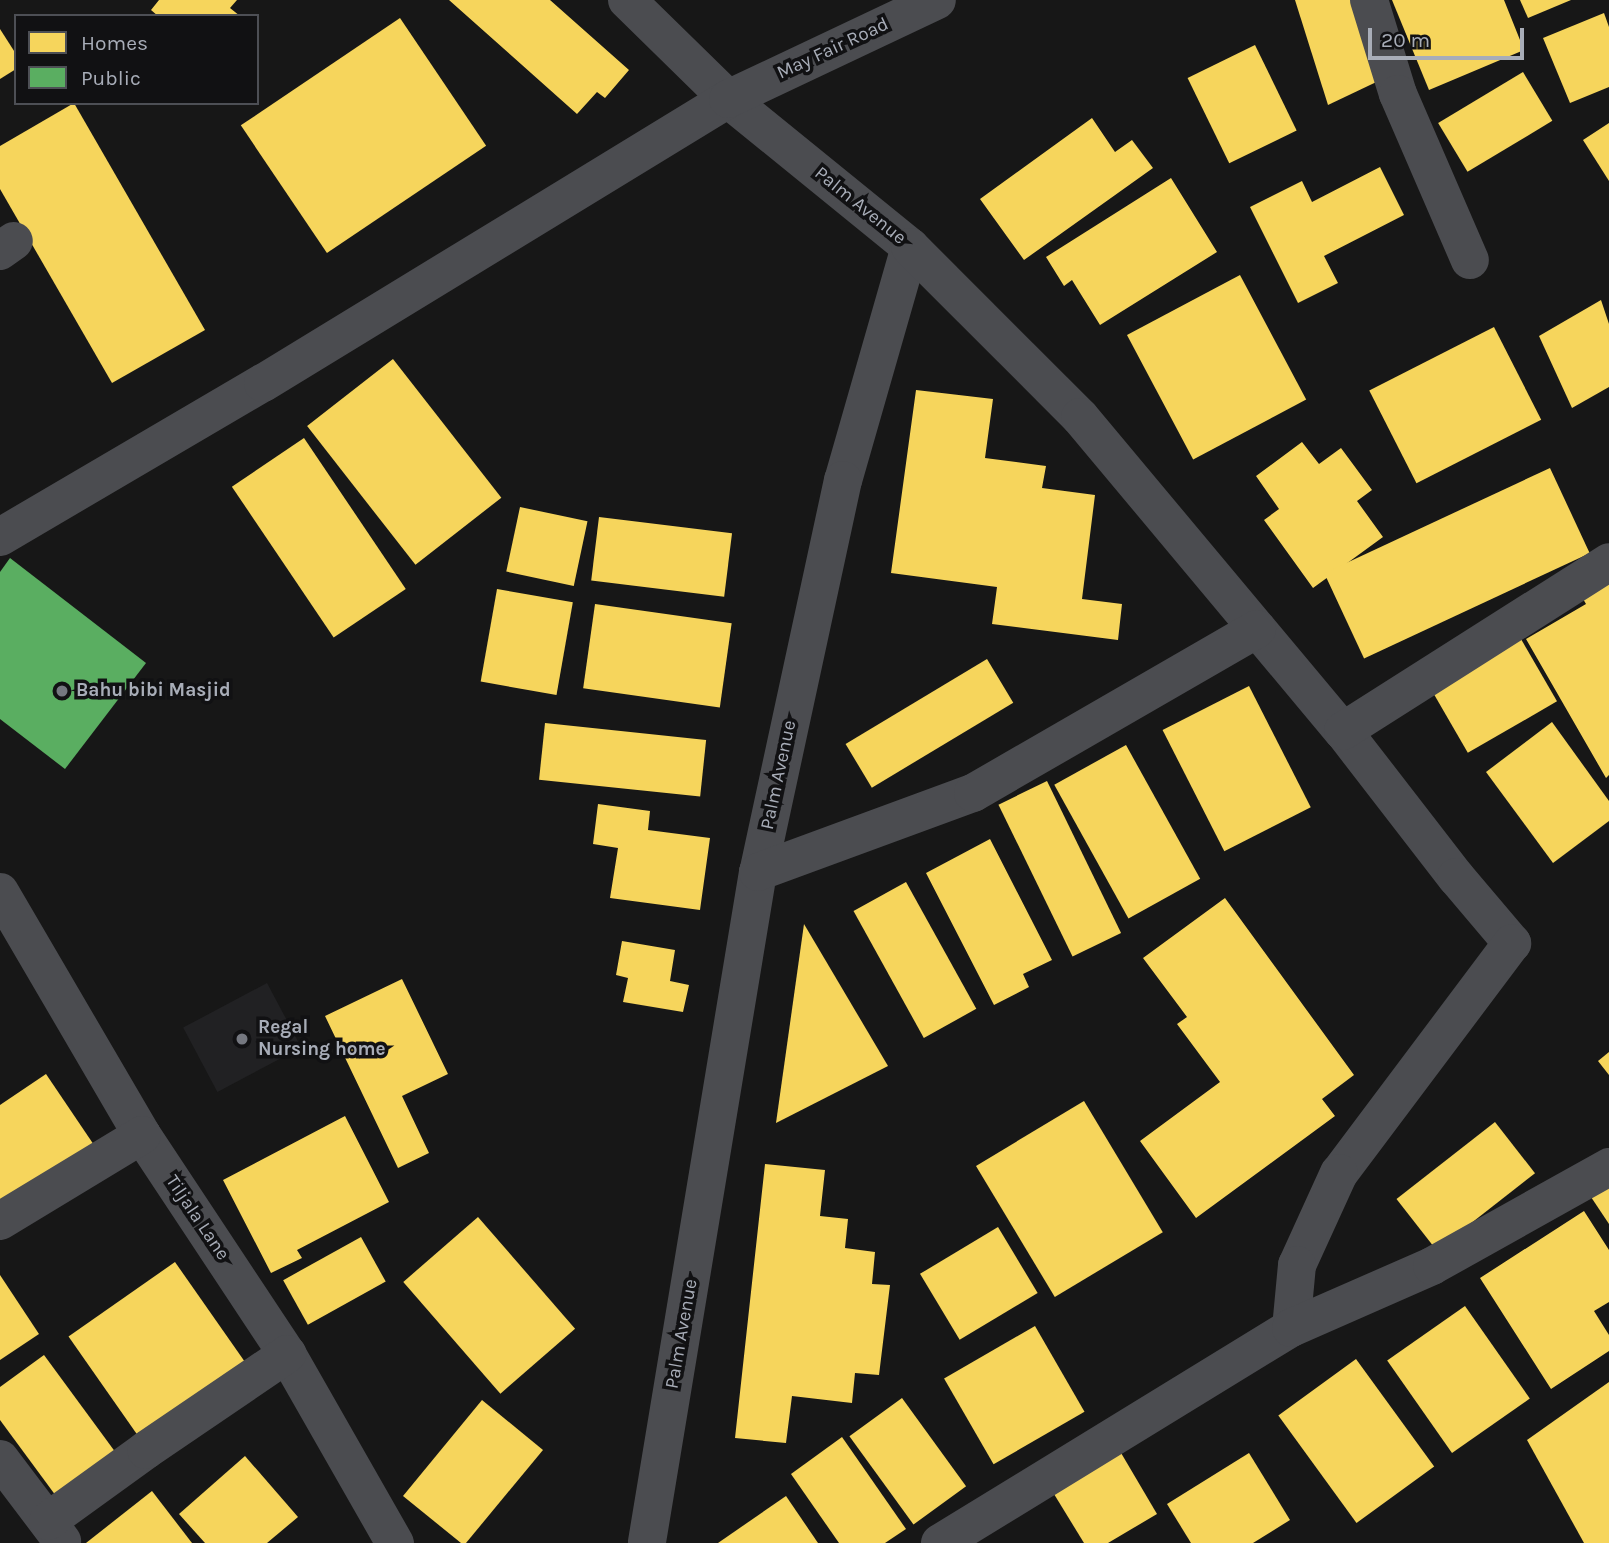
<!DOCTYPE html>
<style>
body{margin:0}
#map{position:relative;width:1609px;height:1543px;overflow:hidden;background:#171717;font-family:Karla,sans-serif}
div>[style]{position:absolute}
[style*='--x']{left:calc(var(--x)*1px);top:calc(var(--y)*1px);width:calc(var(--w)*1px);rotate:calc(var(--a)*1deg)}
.built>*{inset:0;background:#212123;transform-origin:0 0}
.homes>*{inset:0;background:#f6d55c;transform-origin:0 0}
.public>*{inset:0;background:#5aae61}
.street>*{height:38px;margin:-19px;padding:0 19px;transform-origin:19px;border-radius:19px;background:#4b4c50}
.dots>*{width:19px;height:19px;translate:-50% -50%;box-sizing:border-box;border:4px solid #111113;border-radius:50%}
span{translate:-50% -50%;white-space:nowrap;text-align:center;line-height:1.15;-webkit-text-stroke:7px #111113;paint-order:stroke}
.street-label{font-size:19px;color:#a8adb8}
.poi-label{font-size:19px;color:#a8adb8;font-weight:700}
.left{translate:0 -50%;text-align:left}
.legend{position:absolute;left:14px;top:14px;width:245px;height:91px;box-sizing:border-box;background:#111113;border:2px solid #4d4f55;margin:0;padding:9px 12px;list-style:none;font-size:21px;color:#a8adb8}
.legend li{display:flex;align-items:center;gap:14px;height:35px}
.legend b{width:35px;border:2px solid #4d4f55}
.scale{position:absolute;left:1368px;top:28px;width:156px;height:32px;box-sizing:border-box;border:4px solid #a8adb8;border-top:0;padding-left:9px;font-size:21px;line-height:24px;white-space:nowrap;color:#a8adb8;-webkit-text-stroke:5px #111113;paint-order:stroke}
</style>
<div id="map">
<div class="built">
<div style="left:267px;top:983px;width:73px;height:95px;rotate:62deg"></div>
</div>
<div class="homes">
<div style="clip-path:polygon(159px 0,237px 0,230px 8px,240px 16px,158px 16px,151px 10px)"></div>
<div style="clip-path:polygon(449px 0,550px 0,629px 70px,605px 98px,597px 92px,577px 114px)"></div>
<div style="clip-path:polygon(1295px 0,1351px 0,1389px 76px,1328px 105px)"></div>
<div style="clip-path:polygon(1392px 0,1504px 0,1524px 50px,1429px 90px)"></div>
<div style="clip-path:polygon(1520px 0,1571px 0,1528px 18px)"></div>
<div style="clip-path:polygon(1604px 13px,1609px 27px,1609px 87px,1570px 103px,1543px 38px)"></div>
<div style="left:400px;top:18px;width:154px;height:192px;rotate:56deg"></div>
<div style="clip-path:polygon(0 29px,16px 54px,16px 69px,0 79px)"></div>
<div style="left:1255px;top:45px;width:95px;height:75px;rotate:64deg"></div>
<div style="left:1523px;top:72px;width:57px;height:99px;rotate:59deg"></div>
<div style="clip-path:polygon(74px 103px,205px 330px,112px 383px,0 189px,0 146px)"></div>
<div style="clip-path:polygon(1092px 118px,1115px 152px,1132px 140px,1153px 168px,1024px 260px,980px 199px)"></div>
<div style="clip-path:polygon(1609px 123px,1609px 181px,1583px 140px)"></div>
<div style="clip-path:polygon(1380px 167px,1404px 215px,1324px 256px,1338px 283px,1298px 303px,1250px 207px,1302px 181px,1312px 202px)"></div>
<div style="clip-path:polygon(1171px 178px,1217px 252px,1100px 325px,1072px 280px,1064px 286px,1046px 257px)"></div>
<div style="left:1240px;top:275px;width:141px;height:128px;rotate:62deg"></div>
<div style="clip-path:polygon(1601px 300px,1609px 324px,1609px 387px,1572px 408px,1539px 336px)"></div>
<div style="left:1494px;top:327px;width:104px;height:140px;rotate:63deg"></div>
<div style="left:393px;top:359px;width:176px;height:109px;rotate:52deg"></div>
<div style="clip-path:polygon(916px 390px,993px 399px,985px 458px,1046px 466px,1042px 488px,1095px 495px,1082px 599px,1122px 604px,1118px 640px,992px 624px,997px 587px,891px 573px)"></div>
<div style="left:304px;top:438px;width:182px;height:87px;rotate:56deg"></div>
<div style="clip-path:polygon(1302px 442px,1319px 464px,1341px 448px,1372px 490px,1357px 501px,1383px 537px,1313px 588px,1264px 520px,1279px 509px,1256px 476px)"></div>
<div style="left:1550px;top:468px;width:94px;height:249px;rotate:65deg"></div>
<div style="left:520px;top:507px;width:69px;height:66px;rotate:12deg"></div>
<div style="left:599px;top:517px;width:134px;height:64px;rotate:7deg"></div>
<div style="clip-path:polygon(1609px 575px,1609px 775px,1606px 778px,1526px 639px,1586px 604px,1579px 592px)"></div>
<div style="left:497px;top:589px;width:77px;height:94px;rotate:10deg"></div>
<div style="left:595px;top:604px;width:138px;height:85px;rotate:8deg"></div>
<div style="left:1521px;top:639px;width:72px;height:103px;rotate:60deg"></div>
<div style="left:987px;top:659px;width:51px;height:165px;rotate:59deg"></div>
<div style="left:1249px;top:686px;width:136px;height:97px;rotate:63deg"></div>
<div style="clip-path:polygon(1552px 722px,1609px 801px,1609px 821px,1553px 863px,1486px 772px)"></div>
<div style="left:545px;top:723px;width:162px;height:57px;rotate:6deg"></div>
<div style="left:1126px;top:745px;width:153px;height:82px;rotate:61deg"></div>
<div style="left:1047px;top:781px;width:169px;height:54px;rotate:64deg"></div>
<div style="clip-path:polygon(598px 804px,650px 811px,648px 830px,710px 838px,700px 910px,610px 898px,618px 848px,593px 844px)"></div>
<div style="clip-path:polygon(990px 839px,1052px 960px,1023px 974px,1029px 987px,994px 1005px,926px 873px)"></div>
<div style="left:906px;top:882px;width:145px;height:60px;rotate:61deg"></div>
<div style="clip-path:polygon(1225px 898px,1354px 1075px,1322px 1099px,1335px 1116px,1196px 1218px,1140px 1141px,1220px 1082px,1177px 1024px,1187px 1017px,1143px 958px)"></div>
<div style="clip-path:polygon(804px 924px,888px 1066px,776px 1123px)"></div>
<div style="clip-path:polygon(622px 941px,675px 950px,670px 981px,689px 985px,683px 1012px,623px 1002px,628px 978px,616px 975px)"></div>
<div style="clip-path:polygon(402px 979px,448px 1074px,402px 1096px,429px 1153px,398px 1168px,325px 1016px)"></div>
<div style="clip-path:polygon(1609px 1052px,1609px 1075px,1598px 1061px)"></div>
<div style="clip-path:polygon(46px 1074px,96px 1148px,0 1212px,0 1105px)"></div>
<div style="left:1084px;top:1101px;width:153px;height:126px;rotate:59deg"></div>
<div style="clip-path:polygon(345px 1116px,389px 1202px,297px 1250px,302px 1258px,271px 1273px,223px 1180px)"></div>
<div style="left:1495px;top:1122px;width:65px;height:125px;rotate:52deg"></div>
<div style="clip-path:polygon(765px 1164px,825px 1170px,820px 1216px,848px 1219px,845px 1248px,875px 1252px,872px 1284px,890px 1285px,879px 1375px,855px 1373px,852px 1403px,792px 1396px,786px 1443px,735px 1438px)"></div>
<div style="clip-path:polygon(1609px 1185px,1609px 1224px,1591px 1197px)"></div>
<div style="clip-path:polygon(1584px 1211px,1609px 1250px,1609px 1302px,1594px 1311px,1609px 1335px,1609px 1351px,1551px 1389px,1480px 1278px)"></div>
<div style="left:478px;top:1217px;width:148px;height:99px;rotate:49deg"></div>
<div style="left:998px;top:1227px;width:77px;height:91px;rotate:59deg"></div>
<div style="left:361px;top:1237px;width:51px;height:89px;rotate:61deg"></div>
<div style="left:175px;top:1262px;width:126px;height:130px;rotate:55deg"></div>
<div style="clip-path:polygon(0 1275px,39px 1334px,0 1360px)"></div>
<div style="left:1465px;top:1306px;width:113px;height:95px;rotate:55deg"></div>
<div style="left:1035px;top:1326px;width:99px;height:105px;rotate:60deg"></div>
<div style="clip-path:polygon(44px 1355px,116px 1453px,56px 1496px,0 1420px,0 1387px)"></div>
<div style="left:1356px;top:1359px;width:133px;height:96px;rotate:54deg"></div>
<div style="clip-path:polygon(1609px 1382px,1609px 1543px,1584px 1543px,1527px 1440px)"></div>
<div style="left:902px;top:1398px;width:109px;height:65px;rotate:54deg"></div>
<div style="clip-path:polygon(482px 1400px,543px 1450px,466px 1543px,461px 1543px,403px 1496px)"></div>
<div style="clip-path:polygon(842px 1437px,906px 1529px,885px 1543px,839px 1543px,791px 1474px)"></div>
<div style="clip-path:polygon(1114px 1441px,1157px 1514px,1108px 1543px,1084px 1543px,1046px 1481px)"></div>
<div style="clip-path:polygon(1249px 1453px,1290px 1520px,1253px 1543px,1191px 1543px,1167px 1504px)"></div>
<div style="clip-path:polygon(245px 1456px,298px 1517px,267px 1543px,205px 1543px,179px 1514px)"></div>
<div style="clip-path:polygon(152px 1491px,192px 1543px,86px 1543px)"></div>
<div style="clip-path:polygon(786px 1496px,818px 1543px,718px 1543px)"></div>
</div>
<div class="public">
<div style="clip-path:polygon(10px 558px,146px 663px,65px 769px,0 719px,0 572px)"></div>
</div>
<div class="street">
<div style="--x:627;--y:0;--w:141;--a:44.4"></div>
<div style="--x:728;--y:99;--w:235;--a:39.1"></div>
<div style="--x:910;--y:247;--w:242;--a:106"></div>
<div style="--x:843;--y:480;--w:401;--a:102.2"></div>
<div style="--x:758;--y:872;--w:679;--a:99.41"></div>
<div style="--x:1369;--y:0;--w:98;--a:72.9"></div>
<div style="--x:1398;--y:94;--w:181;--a:66.6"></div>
<div style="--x:910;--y:247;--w:240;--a:45"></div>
<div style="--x:1080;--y:417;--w:410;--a:50.1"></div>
<div style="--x:1343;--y:731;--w:185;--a:52.3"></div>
<div style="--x:1456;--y:877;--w:87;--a:49.7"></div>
<div style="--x:1512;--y:943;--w:288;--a:126.9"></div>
<div style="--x:1339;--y:1173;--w:101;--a:114.5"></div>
<div style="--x:1297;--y:1265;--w:63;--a:95.4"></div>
<div style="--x:0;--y:251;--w:17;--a:-36"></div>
<div style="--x:0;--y:537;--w:305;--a:-30.4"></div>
<div style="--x:263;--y:383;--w:545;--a:-31.41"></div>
<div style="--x:728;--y:99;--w:231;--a:-25.3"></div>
<div style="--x:1343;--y:731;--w:315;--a:-32.4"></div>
<div style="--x:758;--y:872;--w:229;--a:-20.2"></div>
<div style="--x:973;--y:793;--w:328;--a:-30"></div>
<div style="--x:0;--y:892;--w:281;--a:59.7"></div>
<div style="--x:142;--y:1135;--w:263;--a:56.5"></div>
<div style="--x:287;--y:1354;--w:218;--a:60.3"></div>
<div style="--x:0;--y:1221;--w:166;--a:-31.2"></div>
<div style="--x:0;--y:1459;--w:103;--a:52.9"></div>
<div style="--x:48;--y:1521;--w:121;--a:-35.9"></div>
<div style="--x:146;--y:1450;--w:171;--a:-34.2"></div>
<div style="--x:940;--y:1543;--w:412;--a:-31.5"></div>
<div style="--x:1291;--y:1328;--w:154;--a:-23.7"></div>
<div style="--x:1432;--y:1266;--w:203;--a:-29.2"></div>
</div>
<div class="dots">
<div style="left:62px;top:691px;background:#757880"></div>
<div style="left:242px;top:1039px;background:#757880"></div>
</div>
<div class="street-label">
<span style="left:833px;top:49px;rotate:-25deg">May Fair Road</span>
<span style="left:860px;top:206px;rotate:39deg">Palm Avenue</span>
<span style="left:779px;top:775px;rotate:-78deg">Palm Avenue</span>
<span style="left:197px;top:1218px;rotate:56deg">Tiljala Lane</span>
<span style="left:682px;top:1334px;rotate:-80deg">Palm Avenue</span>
</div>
<div class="poi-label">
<span class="left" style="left:76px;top:691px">Bahu bibi Masjid</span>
<span class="left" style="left:258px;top:1039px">Regal<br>Nursing home</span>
</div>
<ul class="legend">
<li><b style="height:19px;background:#f6d55c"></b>Homes</li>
<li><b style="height:19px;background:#5aae61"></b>Public</li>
</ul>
<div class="scale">20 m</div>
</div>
